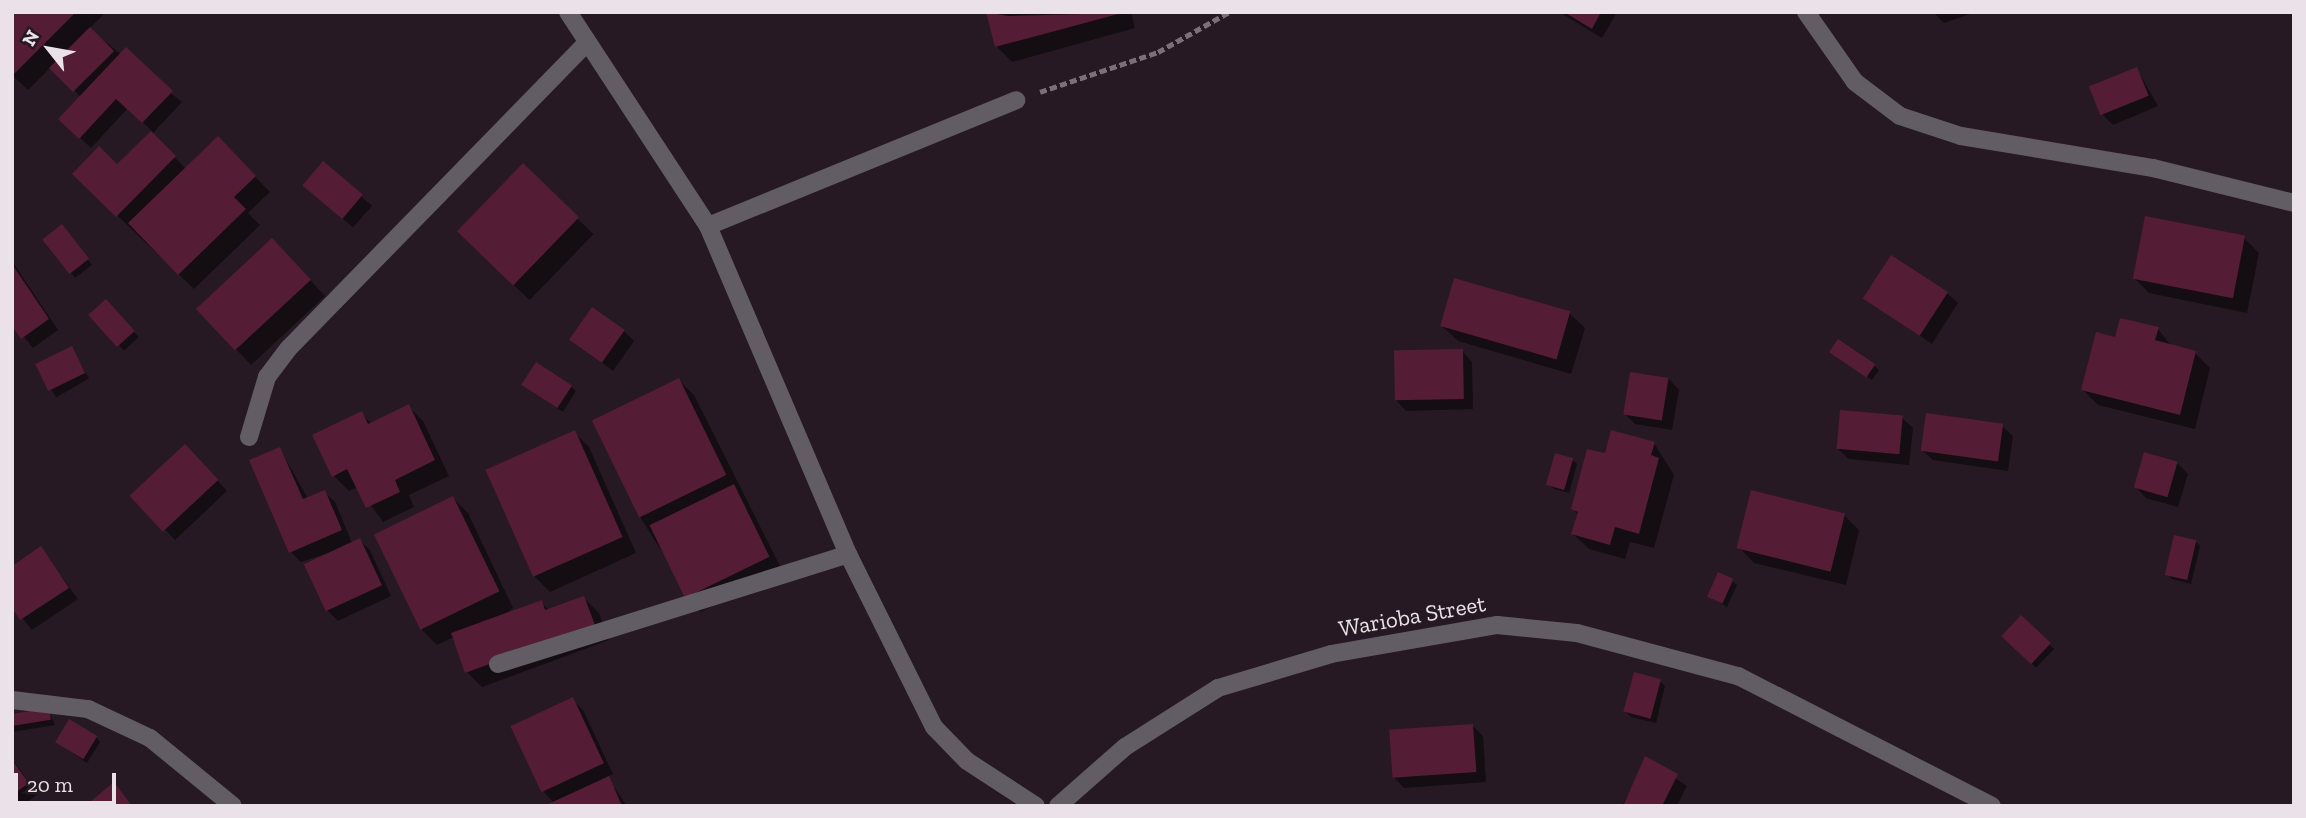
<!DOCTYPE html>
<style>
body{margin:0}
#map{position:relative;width:2306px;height:818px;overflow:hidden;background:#261923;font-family:"Zilla Slab",serif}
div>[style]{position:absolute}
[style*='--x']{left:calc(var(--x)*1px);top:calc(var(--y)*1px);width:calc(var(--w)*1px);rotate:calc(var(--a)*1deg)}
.shadow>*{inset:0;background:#0007;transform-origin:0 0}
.building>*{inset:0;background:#551c35;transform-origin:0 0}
.path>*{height:4.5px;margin-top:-2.25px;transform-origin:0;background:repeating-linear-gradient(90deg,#7b6f78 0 7px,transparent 0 10.5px)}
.street>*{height:18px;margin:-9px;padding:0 9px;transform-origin:9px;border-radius:9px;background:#625d64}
span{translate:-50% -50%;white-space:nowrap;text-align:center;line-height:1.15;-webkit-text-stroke:6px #261923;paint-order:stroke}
.street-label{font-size:23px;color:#ebe1e8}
.frame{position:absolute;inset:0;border:14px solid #ebe1e8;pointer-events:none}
.north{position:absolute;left:14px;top:14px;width:70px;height:70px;-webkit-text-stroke:5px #261923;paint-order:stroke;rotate:301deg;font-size:19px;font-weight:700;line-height:28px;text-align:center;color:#ebe1e8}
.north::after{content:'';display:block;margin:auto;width:24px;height:32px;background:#ebe1e8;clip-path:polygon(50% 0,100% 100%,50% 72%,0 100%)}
.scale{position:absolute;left:14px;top:773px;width:102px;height:32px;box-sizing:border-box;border:4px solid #ebe1e8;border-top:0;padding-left:9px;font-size:21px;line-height:24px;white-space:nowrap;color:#ebe1e8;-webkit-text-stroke:5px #261923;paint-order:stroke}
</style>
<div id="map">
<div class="shadow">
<div style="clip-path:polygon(12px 12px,106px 12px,89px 29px,182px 102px,152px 134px,186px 169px,218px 139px,270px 192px,248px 213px,260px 225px,194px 289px,74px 174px,117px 167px,153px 132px,128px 108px,91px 148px,61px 119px,81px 97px,51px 67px,28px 90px,12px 75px)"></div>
<div style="clip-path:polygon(987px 12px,1131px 12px,1135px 28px,1012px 62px,996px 46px)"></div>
<div style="clip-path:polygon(1559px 12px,1617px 12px,1602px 38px)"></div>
<div style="clip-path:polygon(1933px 12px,1976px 12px,1944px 23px)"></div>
<div style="clip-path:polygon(2137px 69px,2158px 106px,2113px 125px,2103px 115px)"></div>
<div style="left:323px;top:163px;width:65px;height:29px;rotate:41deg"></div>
<div style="left:523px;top:166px;width:98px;height:92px;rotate:44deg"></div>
<div style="clip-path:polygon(67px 231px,92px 265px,75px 278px,71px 273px)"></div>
<div style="clip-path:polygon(2244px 238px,2259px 253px,2247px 313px,2149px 293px,2134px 278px)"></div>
<div style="clip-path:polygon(287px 255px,325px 296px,251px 365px,198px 309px)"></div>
<div style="clip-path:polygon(12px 261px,58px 330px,33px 348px,12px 322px)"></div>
<div style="clip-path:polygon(1947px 293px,1958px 303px,1932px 344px,1866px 298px)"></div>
<div style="left:106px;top:302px;width:48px;height:20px;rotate:47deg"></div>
<div style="clip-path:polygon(1569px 313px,1585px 328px,1571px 374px,1458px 341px,1442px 326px)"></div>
<div style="clip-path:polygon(2158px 329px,2172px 347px,2195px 353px,2210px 368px,2195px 429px,2098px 405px,2083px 390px,2117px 339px)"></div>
<div style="clip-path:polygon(624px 331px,634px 341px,613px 371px,572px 340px)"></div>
<div style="left:72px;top:349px;width:34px;height:38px;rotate:60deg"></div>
<div style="clip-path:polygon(1462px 351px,1472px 362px,1473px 409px,1406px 411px,1396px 400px)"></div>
<div style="clip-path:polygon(1836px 357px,1874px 365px,1879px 370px,1872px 380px)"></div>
<div style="clip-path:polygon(1669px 379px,1679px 390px,1672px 430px,1635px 424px,1624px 413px)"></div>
<div style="clip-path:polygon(679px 380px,694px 395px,783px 572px,700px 612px,640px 517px,594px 422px)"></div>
<div style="clip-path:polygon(523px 385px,571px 386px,576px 391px,563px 412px)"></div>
<div style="clip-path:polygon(408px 406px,423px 421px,449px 476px,409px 495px,414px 507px,383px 522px,358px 487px,349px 491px,334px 476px,361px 413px,372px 424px)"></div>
<div style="clip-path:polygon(1902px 418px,1913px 428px,1909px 465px,1849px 459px,1838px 449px)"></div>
<div style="clip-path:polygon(2002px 426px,2013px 436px,2008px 471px,1933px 460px,1922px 450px)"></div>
<div style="clip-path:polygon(574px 432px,589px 447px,636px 553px,550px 592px,535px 577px)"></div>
<div style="clip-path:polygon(1654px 443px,1674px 475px,1654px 548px,1630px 542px,1625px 559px,1589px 549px,1573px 534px,1579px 515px,1573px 509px,1606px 455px)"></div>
<div style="clip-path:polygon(280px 449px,308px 499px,324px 492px,335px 502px,352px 543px,359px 540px,370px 550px,391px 596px,338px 621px,327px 610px,335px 551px,301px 562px,291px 552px)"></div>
<div style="clip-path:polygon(195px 456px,227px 491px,175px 540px,133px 496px)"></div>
<div style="clip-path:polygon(1572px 459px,1577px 464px,1569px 493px,1554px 489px,1549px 484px)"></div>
<div style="clip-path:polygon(2177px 463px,2188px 474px,2178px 507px,2146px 498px,2136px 487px)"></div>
<div style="clip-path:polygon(453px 498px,468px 513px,513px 608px,501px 617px,541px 602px,549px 610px,584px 598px,599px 613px,609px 640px,482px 687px,467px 672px,454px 637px,437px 645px,422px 630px)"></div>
<div style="clip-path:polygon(1844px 515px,1859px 530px,1846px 585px,1754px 563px,1739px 547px)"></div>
<div style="clip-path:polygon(2195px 541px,2200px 546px,2191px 584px,2172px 579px,2167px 574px)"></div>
<div style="clip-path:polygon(41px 549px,78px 599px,32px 630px,12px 605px)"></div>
<div style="clip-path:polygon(1732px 581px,1737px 585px,1727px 607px,1708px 595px)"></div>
<div style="left:2021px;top:617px;width:46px;height:26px;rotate:44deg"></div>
<div style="clip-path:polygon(1660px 681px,1665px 686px,1656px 723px,1631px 717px,1626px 712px)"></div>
<div style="clip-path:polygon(572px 699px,583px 710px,613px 774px,607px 777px,627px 806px,548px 806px,554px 803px,544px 792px)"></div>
<div style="clip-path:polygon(48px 710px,55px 725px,12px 732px,12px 718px)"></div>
<div style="clip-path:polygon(1473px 726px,1483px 736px,1486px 782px,1404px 788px,1394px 777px)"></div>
<div style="clip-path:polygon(96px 737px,100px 742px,87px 763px,62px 746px)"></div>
<div style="clip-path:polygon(12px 759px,38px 794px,22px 806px,12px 806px)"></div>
<div style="clip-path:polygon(1646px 759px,1687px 786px,1677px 806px,1623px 804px)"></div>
</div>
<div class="building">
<div style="clip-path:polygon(12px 12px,76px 12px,12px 76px)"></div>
<div style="clip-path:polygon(986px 12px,1008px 16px,1122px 13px,995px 47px)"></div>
<div style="clip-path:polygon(1564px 12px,1601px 12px,1592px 29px)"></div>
<div style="left:90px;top:27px;width:34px;height:58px;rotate:45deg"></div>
<div style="clip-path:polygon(126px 47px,173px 91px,142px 123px,116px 99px,79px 139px,58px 119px)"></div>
<div style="left:2137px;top:67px;width:31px;height:52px;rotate:68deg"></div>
<div style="clip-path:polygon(151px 131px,176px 156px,116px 217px,72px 174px,99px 146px,117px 164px)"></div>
<div style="clip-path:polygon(218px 136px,256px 176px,234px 197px,246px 209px,178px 275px,128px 223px)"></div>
<div style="left:323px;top:161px;width:52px;height:32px;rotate:40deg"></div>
<div style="left:523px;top:163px;width:78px;height:95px;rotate:44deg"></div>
<div style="left:2145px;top:216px;width:102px;height:64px;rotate:11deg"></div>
<div style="left:62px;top:224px;width:44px;height:25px;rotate:52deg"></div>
<div style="left:272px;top:238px;width:57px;height:104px;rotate:47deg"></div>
<div style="left:1891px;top:255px;width:68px;height:52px;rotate:33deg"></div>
<div style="clip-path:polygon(12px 264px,49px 319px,21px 339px,12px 326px)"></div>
<div style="left:1454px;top:278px;width:121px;height:50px;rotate:16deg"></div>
<div style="left:106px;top:299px;width:43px;height:24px;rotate:48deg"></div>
<div style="left:592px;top:307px;width:40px;height:40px;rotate:35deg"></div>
<div style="clip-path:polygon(2120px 318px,2159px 327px,2155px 340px,2196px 351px,2180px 415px,2081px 390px,2096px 332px,2115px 337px)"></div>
<div style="left:1838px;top:339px;width:45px;height:16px;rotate:34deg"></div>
<div style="left:72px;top:346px;width:30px;height:41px;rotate:64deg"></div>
<div style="left:1463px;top:349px;width:50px;height:69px;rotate:89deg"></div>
<div style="left:536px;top:362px;width:43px;height:27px;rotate:33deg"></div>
<div style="left:1630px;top:372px;width:39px;height:43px;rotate:9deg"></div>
<div style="left:679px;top:378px;width:108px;height:97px;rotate:64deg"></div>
<div style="clip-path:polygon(409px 404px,435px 460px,395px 480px,400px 492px,366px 508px,347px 469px,332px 477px,312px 435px,362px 411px,368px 424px)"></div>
<div style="left:1840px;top:410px;width:63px;height:39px;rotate:5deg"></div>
<div style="left:1926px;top:413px;width:78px;height:38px;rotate:8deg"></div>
<div style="left:575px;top:430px;width:117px;height:98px;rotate:66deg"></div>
<div style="clip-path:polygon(1611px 430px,1655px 442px,1651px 455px,1659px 458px,1639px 534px,1615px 527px,1610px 545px,1571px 534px,1578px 512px,1571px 509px,1587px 449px,1605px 453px)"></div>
<div style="left:185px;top:444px;width:49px;height:76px;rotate:47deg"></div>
<div style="clip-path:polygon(280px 447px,303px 499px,325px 490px,342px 530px,289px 553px,249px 460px)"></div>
<div style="left:2144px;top:452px;width:35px;height:37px;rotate:16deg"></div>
<div style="left:1555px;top:453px;width:19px;height:33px;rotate:16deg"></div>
<div style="left:734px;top:484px;width:81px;height:94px;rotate:64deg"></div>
<div style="left:1751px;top:490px;width:97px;height:60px;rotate:14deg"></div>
<div style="left:453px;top:496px;width:106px;height:88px;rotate:64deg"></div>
<div style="left:2174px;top:535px;width:23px;height:41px;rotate:13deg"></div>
<div style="left:360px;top:538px;width:52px;height:62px;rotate:65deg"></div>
<div style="clip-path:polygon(41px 546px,69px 588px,20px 620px,12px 608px,12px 566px)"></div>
<div style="left:1718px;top:572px;width:17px;height:27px;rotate:24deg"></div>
<div style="clip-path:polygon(584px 596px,595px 625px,465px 673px,451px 633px,542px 600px,545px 610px)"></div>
<div style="left:2021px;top:615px;width:41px;height:29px;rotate:43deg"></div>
<div style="left:1634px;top:672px;width:28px;height:41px;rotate:15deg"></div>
<div style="left:573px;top:697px;width:73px;height:69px;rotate:65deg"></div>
<div style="left:49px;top:708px;width:12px;height:38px;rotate:81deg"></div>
<div style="left:69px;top:719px;width:33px;height:27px;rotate:31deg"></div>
<div style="left:1473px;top:724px;width:48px;height:84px;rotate:86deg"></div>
<div style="clip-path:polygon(1645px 756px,1678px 774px,1662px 806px,1623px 806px)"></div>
<div style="clip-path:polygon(12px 760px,29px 783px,12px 795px)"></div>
<div style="clip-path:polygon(609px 776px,622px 806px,544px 806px)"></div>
<div style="clip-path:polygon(114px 782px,132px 806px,85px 806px)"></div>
</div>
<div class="path">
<div style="--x:1040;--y:92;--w:125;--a:-18.7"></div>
<div style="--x:1158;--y:52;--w:81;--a:-29.4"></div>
</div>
<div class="street">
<div style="--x:568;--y:12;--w:256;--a:56.8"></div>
<div style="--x:708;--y:226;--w:357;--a:66.9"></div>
<div style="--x:848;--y:554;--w:193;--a:63.6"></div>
<div style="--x:934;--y:727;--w:47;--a:45.9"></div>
<div style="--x:967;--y:761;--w:82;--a:33.1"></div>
<div style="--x:1806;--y:12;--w:85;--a:55"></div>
<div style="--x:1855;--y:82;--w:56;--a:37.1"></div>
<div style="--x:1900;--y:116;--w:64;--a:18.2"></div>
<div style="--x:1961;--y:136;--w:195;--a:9.5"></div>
<div style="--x:2153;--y:168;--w:145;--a:13.9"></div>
<div style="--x:708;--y:226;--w:333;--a:-22.2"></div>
<div style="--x:249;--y:437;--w:63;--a:-73.3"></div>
<div style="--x:267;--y:377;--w:36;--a:-53"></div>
<div style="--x:289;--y:348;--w:424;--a:-45.7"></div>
<div style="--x:498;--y:664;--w:367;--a:-17.4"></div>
<div style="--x:12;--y:700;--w:77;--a:6.8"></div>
<div style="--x:88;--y:709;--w:68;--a:25.1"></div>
<div style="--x:150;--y:738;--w:107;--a:39.3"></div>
<div style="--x:1058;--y:806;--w:89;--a:-41.4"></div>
<div style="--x:1125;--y:747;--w:110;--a:-32.4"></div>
<div style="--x:1218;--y:688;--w:118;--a:-16.7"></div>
<div style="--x:1331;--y:654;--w:169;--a:-9.9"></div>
<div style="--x:1497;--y:625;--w:80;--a:5.7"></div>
<div style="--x:1577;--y:633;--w:167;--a:15"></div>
<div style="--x:1738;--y:676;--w:285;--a:27.1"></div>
</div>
<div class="street-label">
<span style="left:1412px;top:616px;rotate:-10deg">Warioba Street</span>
</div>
<div class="frame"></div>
<div class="north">N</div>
<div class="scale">20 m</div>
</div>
